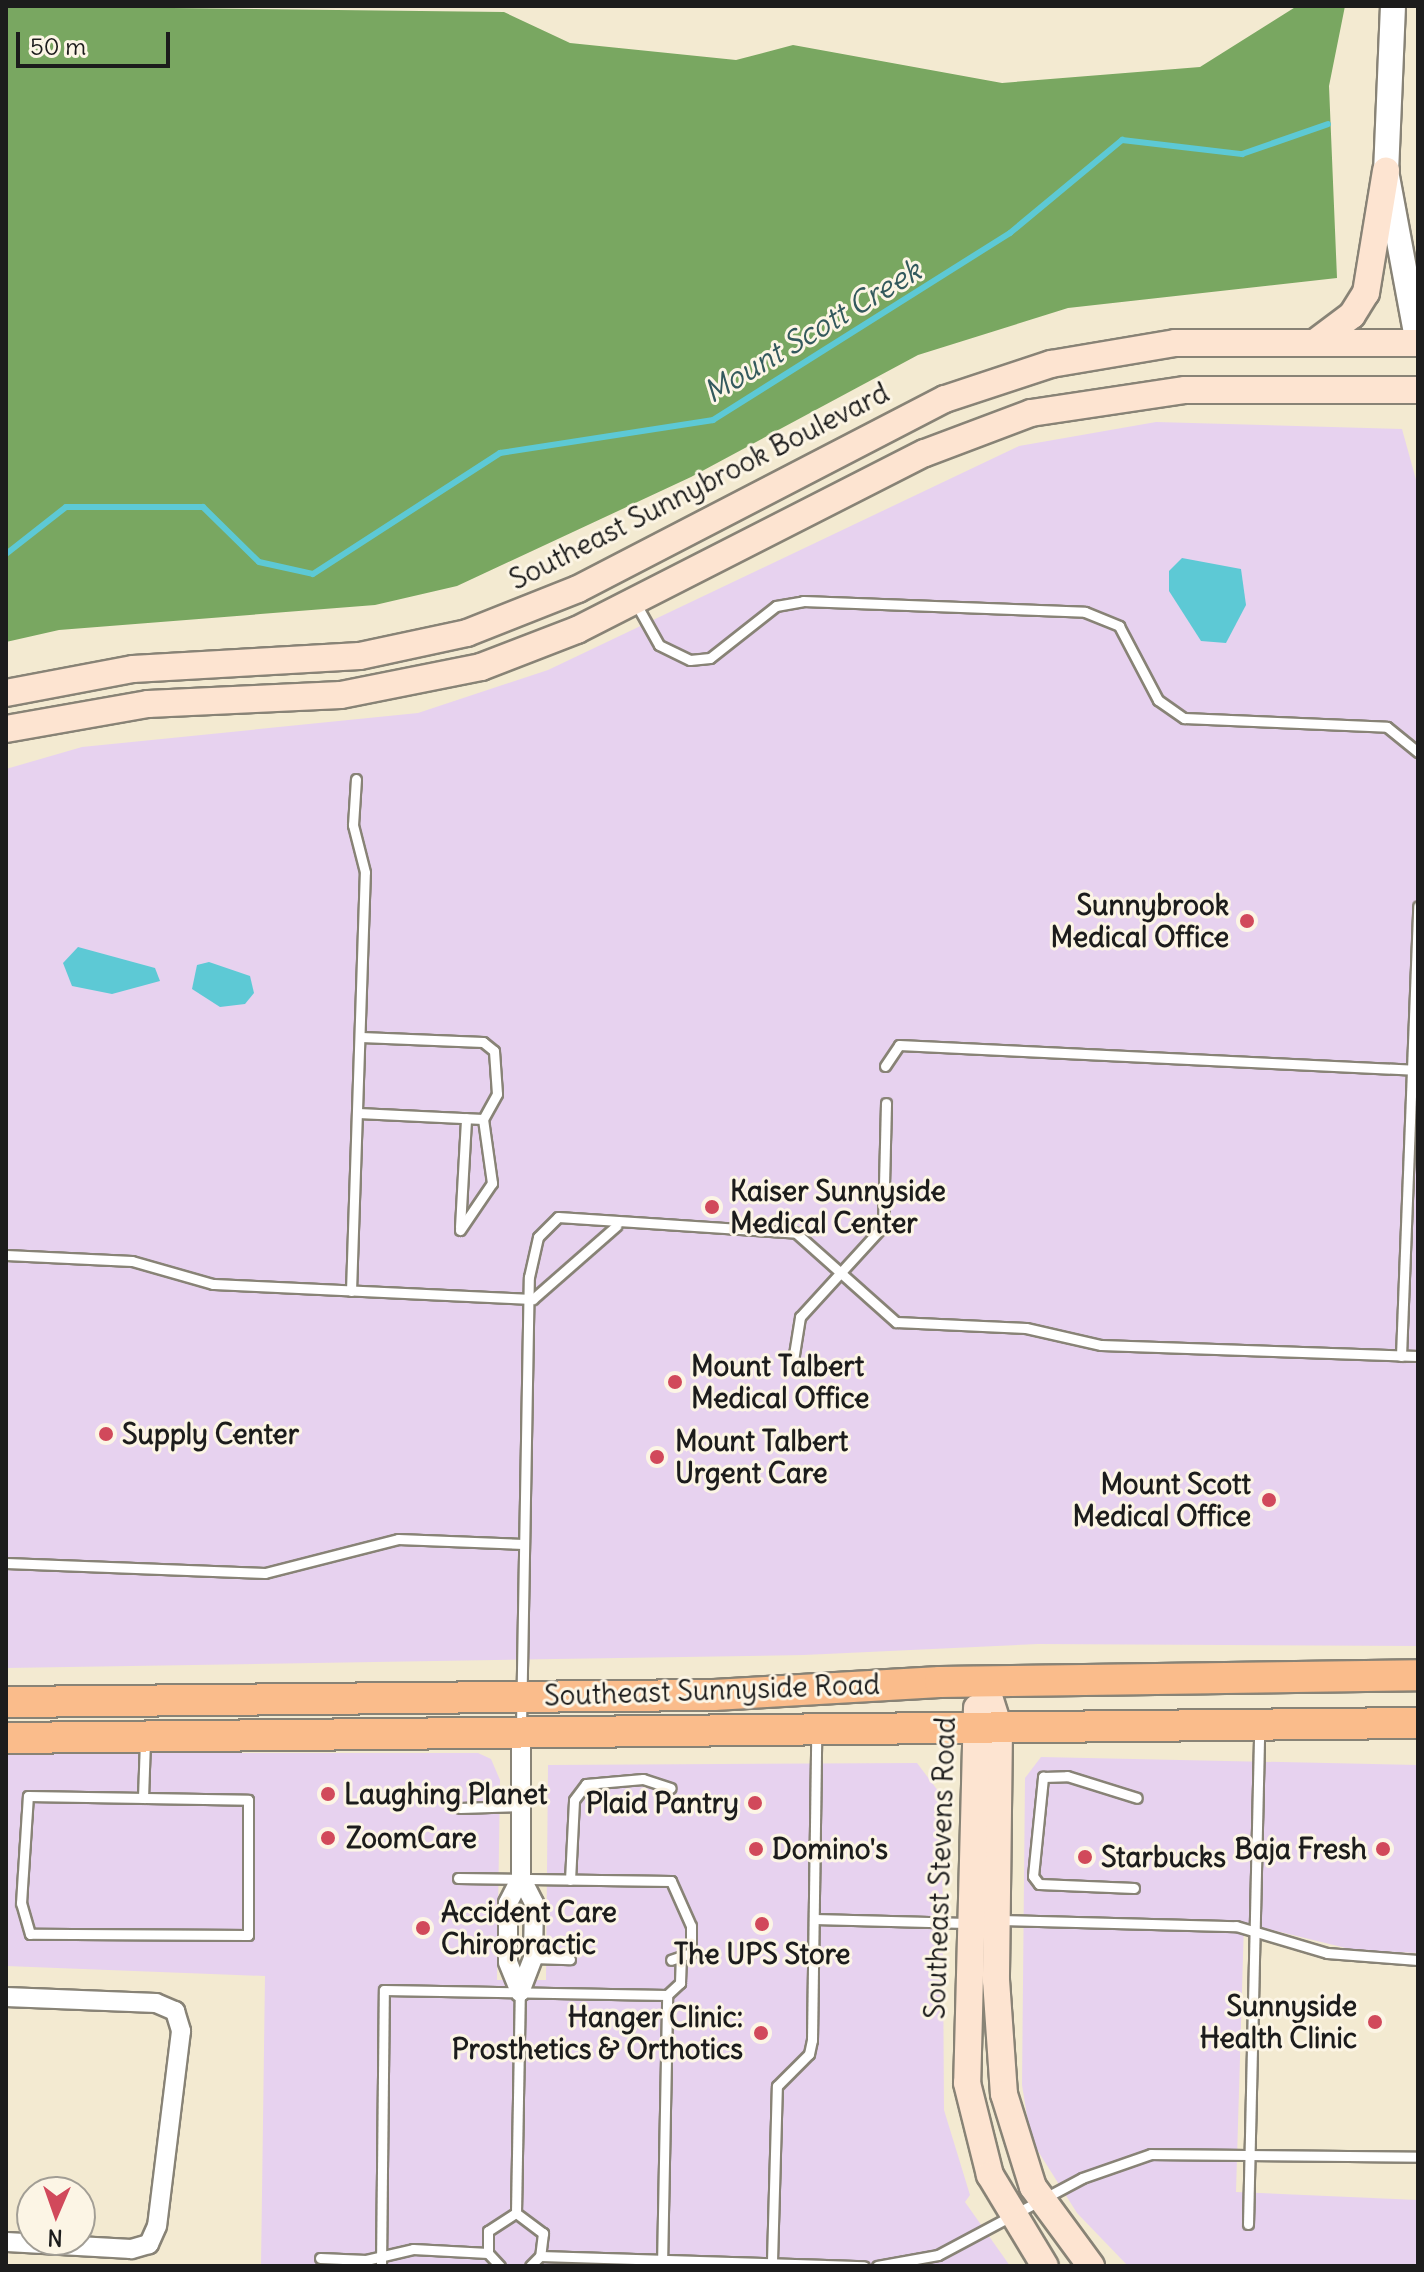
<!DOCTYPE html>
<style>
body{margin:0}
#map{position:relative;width:1424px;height:2272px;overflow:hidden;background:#f3ead1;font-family:Delius,sans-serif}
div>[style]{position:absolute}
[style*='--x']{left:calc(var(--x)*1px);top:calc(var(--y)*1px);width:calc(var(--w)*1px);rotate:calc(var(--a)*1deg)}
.built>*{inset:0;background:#e7d2ef}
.forest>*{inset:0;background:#79a761}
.water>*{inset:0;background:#5dc9d5}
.stream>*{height:6px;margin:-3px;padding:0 3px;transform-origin:3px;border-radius:3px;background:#5dc9d5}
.roads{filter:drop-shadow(2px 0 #888376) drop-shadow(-2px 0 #888376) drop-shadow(0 2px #888376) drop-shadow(0 -2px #888376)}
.service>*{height:9px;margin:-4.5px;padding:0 4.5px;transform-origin:4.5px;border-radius:4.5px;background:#fff}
.minor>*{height:18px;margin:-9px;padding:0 9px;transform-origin:9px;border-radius:9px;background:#fff}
.tertiary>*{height:24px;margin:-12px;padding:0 12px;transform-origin:12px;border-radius:12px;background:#fff}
.secondary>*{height:26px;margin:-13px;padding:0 13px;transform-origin:13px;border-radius:13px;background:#fde4d1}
.primary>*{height:30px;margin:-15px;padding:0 15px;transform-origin:15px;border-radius:15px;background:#fabc8b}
.dots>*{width:22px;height:22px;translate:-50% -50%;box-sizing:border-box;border:4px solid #fcf5e5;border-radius:50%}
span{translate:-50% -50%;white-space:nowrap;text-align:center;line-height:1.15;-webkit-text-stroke:6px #fcf5e5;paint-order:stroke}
.street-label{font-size:28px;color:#1c1c1c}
.poi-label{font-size:28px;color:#1c1c1c;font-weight:700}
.right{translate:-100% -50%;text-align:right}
.left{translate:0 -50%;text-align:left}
.water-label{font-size:30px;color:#33595d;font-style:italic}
.frame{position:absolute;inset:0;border:8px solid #1c1c1c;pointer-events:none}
.north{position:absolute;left:16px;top:2176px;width:80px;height:80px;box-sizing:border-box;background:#fcf5e5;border:2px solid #a29e95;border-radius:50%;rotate:182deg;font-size:22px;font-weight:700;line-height:32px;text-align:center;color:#1c1c1c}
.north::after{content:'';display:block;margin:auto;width:28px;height:36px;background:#d1495b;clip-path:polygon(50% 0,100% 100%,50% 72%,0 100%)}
.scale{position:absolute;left:16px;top:32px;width:154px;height:36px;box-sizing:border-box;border:4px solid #1c1c1c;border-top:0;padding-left:10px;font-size:24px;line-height:28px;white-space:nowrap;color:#1c1c1c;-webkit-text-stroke:6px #fcf5e5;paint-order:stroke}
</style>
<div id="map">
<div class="built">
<div style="clip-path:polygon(1156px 422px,1402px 429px,1418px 487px,1418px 1646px,1038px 1644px,804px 1655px,6px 1668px,6px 769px,82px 747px,418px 713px,548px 670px,1019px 446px)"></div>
<div style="clip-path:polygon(8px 1753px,478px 1753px,491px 1759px,500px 1780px,497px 1980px,546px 1980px,548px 1765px,917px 1763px,942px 1796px,944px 2110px,970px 2195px,965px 2202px,1010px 2266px,261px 2266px,265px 1976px,6px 1966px)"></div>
<div style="clip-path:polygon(1041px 1757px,1418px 1765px,1418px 1953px,1354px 1950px,1244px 1923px,1236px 2192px,1418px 2200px,1418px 2266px,1128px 2266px,1077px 2213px,1031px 2140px,1022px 2085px,1025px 1778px)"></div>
</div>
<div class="forest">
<div style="clip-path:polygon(6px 6px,504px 12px,570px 43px,736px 60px,793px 45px,1002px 83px,1200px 67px,1297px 6px,1345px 6px,1329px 86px,1337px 278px,1068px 308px,918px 355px,691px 477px,457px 586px,375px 605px,59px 630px,6px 642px)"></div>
</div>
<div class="water">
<div style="clip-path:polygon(1182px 558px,1241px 569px,1246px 605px,1226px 643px,1201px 641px,1169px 591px,1169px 571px)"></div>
<div style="clip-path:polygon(78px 947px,155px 968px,160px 981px,112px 994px,72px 986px,63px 963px)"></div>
<div style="clip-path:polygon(209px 962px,250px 976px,254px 993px,245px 1004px,220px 1007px,192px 989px,197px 965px)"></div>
</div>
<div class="stream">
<div style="--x:6;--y:554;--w:76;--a:-38.1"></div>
<div style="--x:66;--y:507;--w:137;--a:0"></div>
<div style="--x:203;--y:507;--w:78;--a:44.5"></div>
<div style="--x:259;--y:562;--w:55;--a:12.5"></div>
<div style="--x:313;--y:574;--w:223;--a:-32.9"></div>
<div style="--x:500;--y:453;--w:216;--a:-8.8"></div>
<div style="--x:713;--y:420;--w:351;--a:-32.2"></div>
<div style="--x:1010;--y:233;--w:146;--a:-39.7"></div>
<div style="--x:1122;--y:140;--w:121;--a:6.7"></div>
<div style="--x:1242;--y:154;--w:91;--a:-19.2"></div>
</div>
<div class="roads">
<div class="service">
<div style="--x:635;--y:602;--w:49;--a:60.8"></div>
<div style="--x:659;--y:645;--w:34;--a:26"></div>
<div style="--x:690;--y:660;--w:20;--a:-6"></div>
<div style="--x:710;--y:658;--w:84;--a:-38.2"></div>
<div style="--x:776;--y:606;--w:27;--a:-10"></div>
<div style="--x:803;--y:601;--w:282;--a:2.2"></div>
<div style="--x:1085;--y:612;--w:37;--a:22"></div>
<div style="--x:1119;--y:626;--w:84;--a:62.2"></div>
<div style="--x:1158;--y:700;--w:32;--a:35"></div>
<div style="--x:1184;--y:718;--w:203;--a:2.5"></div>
<div style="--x:1387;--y:727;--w:40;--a:39"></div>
<div style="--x:361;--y:1037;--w:122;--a:2.3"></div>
<div style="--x:483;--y:1042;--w:14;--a:39"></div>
<div style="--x:494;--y:1051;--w:43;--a:86"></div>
<div style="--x:497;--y:1094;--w:29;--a:119"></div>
<div style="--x:483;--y:1119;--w:65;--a:82"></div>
<div style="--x:492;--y:1183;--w:57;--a:124.2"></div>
<div style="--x:885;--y:1066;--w:25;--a:-56"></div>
<div style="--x:899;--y:1045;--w:520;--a:2.76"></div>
<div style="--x:358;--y:1113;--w:125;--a:2.7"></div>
<div style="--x:460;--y:1227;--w:109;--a:-86.8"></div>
<div style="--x:6;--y:1255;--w:126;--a:2.7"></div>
<div style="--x:132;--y:1261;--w:84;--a:15.9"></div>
<div style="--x:213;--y:1284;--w:320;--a:2.7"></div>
<div style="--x:533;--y:1299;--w:111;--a:-41.3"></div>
<div style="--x:351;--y:1291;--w:419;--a:-88.1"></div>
<div style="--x:365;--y:872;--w:49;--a:-104.3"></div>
<div style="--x:353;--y:825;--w:46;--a:-86.3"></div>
<div style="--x:1401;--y:1356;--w:450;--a:-87.8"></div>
<div style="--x:792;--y:1367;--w:51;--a:-80.9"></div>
<div style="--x:800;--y:1317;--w:123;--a:-47.6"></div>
<div style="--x:883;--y:1226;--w:123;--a:-88.6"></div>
<div style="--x:6;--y:1563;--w:259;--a:2.2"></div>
<div style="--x:265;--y:1573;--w:137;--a:-14.3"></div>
<div style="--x:398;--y:1539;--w:125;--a:2.3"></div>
<div style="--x:521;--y:1727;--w:450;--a:-89"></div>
<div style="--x:529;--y:1277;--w:41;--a:-77.3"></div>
<div style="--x:538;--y:1237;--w:28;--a:-45"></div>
<div style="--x:558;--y:1217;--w:239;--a:3.8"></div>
<div style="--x:796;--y:1233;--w:134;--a:41.7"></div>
<div style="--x:896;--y:1322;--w:130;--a:2.6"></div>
<div style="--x:1026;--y:1328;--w:77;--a:12.8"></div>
<div style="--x:1101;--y:1345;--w:317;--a:2"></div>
<div style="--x:28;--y:1796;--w:220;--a:1"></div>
<div style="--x:248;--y:1800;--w:135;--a:90"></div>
<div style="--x:248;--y:1935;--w:218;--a:-179.7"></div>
<div style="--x:30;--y:1934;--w:32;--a:-106"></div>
<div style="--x:21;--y:1903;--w:107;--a:-86.3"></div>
<div style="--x:143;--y:1798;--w:57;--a:-88"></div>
<div style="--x:460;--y:1808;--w:62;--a:-1.8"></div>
<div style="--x:458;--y:1878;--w:213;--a:0.8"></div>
<div style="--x:671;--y:1881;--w:49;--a:66"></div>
<div style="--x:691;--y:1926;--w:27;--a:90"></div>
<div style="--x:691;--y:1953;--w:21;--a:161"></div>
<div style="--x:570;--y:1880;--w:80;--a:-87.1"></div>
<div style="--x:574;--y:1800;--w:20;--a:-53"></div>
<div style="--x:586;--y:1784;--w:57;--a:-5"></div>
<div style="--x:643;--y:1779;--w:29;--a:18"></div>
<div style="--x:1134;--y:1888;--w:95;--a:-177.6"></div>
<div style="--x:1039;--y:1884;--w:10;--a:-127"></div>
<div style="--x:1033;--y:1876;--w:100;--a:-84.2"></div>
<div style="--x:1043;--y:1777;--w:24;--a:-2"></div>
<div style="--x:1067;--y:1776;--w:73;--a:17.4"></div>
<div style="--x:814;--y:1919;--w:153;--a:1.5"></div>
<div style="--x:1001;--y:1920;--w:235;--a:1.5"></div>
<div style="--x:1236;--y:1926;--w:95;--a:16.5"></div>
<div style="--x:1327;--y:1953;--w:91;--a:4.4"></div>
<div style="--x:533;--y:1958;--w:37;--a:2"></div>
<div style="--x:516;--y:2213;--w:221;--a:-89"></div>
<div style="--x:1248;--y:2224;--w:495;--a:-88.7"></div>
<div style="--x:540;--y:2256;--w:324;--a:1.8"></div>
<div style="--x:320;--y:2258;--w:46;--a:2.5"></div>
<div style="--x:366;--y:2260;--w:48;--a:-13.2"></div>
<div style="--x:413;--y:2249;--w:75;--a:3.1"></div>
<div style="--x:772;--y:2261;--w:175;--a:-88.4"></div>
<div style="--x:777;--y:2086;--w:45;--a:-45"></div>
<div style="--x:809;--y:2054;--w:14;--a:-78"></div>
<div style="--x:812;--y:2040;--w:305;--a:-89.2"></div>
<div style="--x:381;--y:2266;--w:276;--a:-89.4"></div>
<div style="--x:384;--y:1990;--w:283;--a:1"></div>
<div style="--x:500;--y:2266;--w:18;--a:-133"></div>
<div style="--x:488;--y:2253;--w:22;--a:-90"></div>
<div style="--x:488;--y:2231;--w:33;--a:-33"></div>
<div style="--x:516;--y:2213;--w:34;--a:37"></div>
<div style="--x:543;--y:2233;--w:23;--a:97"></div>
<div style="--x:540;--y:2256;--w:14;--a:135"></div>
<div style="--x:662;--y:2266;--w:271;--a:-88.9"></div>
<div style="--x:667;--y:1995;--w:18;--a:-43"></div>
<div style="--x:680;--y:1983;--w:23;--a:-88"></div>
<div style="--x:877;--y:2266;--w:62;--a:-10.2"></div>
<div style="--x:938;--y:2255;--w:163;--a:-28.1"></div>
<div style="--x:1082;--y:2178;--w:73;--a:-19.2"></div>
<div style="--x:1151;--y:2154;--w:267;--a:0.6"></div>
</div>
<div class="minor">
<div style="--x:520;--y:1992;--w:32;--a:-112"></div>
<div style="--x:508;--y:1962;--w:59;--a:-90"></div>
<div style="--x:508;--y:1903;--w:28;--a:-63"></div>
<div style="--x:521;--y:1878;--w:146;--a:-90"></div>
<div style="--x:520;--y:1992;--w:36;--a:-69"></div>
<div style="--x:533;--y:1958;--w:55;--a:-89"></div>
<div style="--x:534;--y:1903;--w:28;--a:-117"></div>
<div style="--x:6;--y:1997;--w:150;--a:2.3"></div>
<div style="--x:156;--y:2003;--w:21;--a:23"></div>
<div style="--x:175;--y:2011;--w:21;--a:73"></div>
<div style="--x:181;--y:2031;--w:196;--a:97"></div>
<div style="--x:157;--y:2226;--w:20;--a:114"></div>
<div style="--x:149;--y:2244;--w:19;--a:164"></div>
<div style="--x:131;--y:2249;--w:125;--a:-176.8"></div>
</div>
<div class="tertiary">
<div style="--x:1393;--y:6;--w:165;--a:92.4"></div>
<div style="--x:1386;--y:171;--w:175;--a:79.5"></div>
</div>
<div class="secondary">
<div style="--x:1316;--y:342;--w:45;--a:-36.9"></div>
<div style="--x:1352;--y:315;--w:26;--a:-58"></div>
<div style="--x:1366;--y:293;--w:124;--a:-80.7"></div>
<div style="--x:6;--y:693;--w:129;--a:-10.7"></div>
<div style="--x:133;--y:669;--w:227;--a:-3.3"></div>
<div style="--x:360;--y:656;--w:109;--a:-12.1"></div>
<div style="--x:467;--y:633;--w:119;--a:-21.6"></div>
<div style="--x:578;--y:589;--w:413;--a:-27.4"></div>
<div style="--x:945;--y:399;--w:112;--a:-18.3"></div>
<div style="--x:1051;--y:364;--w:126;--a:-9.6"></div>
<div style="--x:1175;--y:343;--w:243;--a:0"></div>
<div style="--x:6;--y:729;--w:144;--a:-10"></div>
<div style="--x:148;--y:704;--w:193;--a:-2.7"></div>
<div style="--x:341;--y:695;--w:143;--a:-11.3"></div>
<div style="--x:481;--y:667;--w:103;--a:-21.1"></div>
<div style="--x:577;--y:630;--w:390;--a:-27"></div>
<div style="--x:925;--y:453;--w:113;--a:-20.7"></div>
<div style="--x:1031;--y:413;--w:156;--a:-8.5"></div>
<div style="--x:1185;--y:390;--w:233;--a:0"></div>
<div style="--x:984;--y:1681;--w:49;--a:72.3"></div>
<div style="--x:999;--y:1728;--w:252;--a:90.7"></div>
<div style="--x:996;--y:1980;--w:114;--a:86"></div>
<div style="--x:1004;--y:2094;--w:97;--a:72.7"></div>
<div style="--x:1033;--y:2187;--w:98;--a:53.7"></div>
<div style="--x:977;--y:1708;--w:375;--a:91.5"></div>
<div style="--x:967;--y:2083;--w:95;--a:76"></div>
<div style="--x:990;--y:2175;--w:106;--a:58.9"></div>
</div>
<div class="primary">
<div style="--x:6;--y:1702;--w:708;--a:-0.57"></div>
<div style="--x:714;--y:1695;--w:226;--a:-3.3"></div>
<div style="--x:940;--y:1682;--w:478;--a:-0.8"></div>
<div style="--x:6;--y:1738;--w:1412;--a:-0.61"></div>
</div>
</div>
<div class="dots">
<div style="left:1247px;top:921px;background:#d1495b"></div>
<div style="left:712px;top:1207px;background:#d1495b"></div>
<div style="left:675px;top:1382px;background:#d1495b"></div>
<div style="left:106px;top:1434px;background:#d1495b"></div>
<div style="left:657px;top:1457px;background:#d1495b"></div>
<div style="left:1269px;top:1500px;background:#d1495b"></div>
<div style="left:328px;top:1794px;background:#d1495b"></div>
<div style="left:755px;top:1803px;background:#d1495b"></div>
<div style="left:328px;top:1838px;background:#d1495b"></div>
<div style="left:756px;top:1849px;background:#d1495b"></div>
<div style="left:1383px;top:1849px;background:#d1495b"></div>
<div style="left:1085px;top:1857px;background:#d1495b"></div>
<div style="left:762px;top:1924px;background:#d1495b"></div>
<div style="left:423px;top:1928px;background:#d1495b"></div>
<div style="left:1375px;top:2022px;background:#d1495b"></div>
<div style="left:761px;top:2033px;background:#d1495b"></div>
</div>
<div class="street-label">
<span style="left:699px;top:486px;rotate:-27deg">Southeast Sunnybrook Boulevard</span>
<span style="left:712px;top:1690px;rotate:-2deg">Southeast Sunnyside Road</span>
<span style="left:940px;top:1868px;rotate:-88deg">Southeast Stevens Road</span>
</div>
<div class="poi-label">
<span class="right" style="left:1229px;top:921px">Sunnybrook<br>Medical Office</span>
<span class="left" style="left:730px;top:1207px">Kaiser Sunnyside<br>Medical Center</span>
<span class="left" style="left:691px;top:1382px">Mount Talbert<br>Medical Office</span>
<span class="left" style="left:122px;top:1434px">Supply Center</span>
<span class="left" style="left:675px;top:1457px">Mount Talbert<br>Urgent Care</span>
<span class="right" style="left:1251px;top:1500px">Mount Scott<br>Medical Office</span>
<span class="left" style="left:344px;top:1794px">Laughing Planet</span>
<span class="right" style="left:739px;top:1803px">Plaid Pantry</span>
<span class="left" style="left:346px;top:1838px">ZoomCare</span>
<span class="left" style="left:772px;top:1849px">Domino's</span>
<span class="right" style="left:1367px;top:1849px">Baja Fresh</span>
<span class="left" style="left:1101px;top:1857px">Starbucks</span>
<span class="left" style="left:441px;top:1928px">Accident Care<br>Chiropractic</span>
<span style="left:762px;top:1954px">The UPS Store</span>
<span class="right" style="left:1357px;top:2022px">Sunnyside<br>Health Clinic</span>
<span class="right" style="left:743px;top:2033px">Hanger Clinic:<br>Prosthetics &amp; Orthotics</span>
</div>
<div class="water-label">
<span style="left:812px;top:331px;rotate:-31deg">Mount Scott Creek</span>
</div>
<div class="frame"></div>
<div class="north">N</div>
<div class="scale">50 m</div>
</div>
